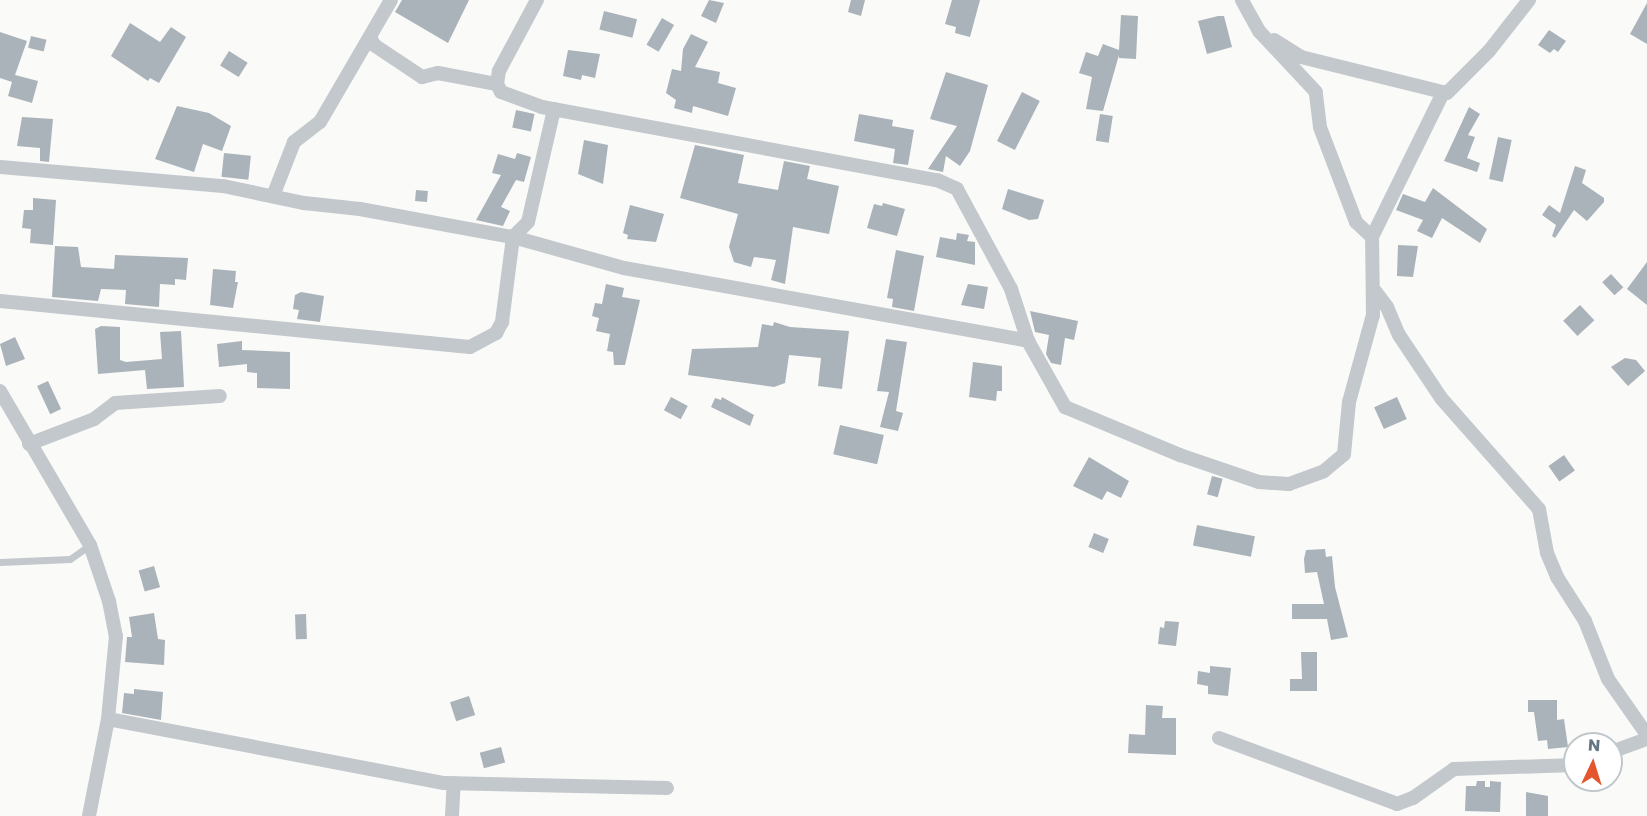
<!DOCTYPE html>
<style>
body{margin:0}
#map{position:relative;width:1647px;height:816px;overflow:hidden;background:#fafaf8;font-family:Poppins,sans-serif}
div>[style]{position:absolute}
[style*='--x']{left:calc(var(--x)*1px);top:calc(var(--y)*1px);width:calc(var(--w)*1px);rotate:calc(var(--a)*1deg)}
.building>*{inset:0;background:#aab3b9;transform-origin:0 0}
.service>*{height:7px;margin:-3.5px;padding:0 3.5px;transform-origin:3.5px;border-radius:3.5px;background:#c3c8cc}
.minor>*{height:14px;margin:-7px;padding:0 7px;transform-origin:7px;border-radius:7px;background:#c3c8cc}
span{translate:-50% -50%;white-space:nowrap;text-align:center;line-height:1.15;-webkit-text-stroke:6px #fff;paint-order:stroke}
.north{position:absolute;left:1563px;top:732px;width:60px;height:60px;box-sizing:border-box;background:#fff;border:2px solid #c1c8cd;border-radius:50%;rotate:4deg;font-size:16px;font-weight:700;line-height:24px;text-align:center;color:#657683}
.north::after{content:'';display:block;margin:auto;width:21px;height:27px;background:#e4572e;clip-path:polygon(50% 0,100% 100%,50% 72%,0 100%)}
</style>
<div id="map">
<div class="building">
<div style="clip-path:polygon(402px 0,469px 0,448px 43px,395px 12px)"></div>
<div style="clip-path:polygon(709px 0,724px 3px,716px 23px,701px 16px)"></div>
<div style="clip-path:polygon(851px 0,865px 0,861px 16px,848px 12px)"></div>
<div style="clip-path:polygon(952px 0,980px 0,970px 37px,955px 33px,956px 27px,945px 24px)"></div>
<div style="clip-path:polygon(1647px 3px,1647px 44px,1630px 34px)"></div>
<div style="left:604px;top:11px;width:34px;height:19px;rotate:14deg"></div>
<div style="clip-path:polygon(1121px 15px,1138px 16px,1136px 59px,1119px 58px,1119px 55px,1103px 111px,1086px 109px,1092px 77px,1079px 73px,1086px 52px,1098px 56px,1103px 44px,1119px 50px)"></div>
<div style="clip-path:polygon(1218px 16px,1224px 16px,1232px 47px,1207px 54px,1198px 21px)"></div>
<div style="left:662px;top:18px;width:14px;height:31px;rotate:30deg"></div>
<div style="clip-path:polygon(130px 23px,160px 42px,171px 27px,186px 37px,159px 83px,150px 78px,148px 81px,111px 56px)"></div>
<div style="clip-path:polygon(1549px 30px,1566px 41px,1558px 52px,1554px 49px,1550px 53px,1538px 45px)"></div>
<div style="clip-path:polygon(0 32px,27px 41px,15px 75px,38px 81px,32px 103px,8px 96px,12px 82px,0 78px)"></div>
<div style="clip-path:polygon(691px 34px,708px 42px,695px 67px,720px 72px,718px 83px,736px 88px,728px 116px,693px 106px,692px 113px,674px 108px,676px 100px,666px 93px,672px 69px,681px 71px,683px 49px)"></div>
<div style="left:31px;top:36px;width:16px;height:12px;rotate:14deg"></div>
<div style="clip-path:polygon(568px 50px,600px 54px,595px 78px,582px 75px,581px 80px,563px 76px)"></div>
<div style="left:229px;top:51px;width:22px;height:17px;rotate:32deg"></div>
<div style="clip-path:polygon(946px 72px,988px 85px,970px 151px,960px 166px,946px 156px,943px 172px,928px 169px,957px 126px,930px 119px)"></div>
<div style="left:1022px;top:92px;width:20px;height:55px;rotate:27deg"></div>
<div style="clip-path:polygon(177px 106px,209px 113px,231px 126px,222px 151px,203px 144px,194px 172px,155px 159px)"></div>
<div style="clip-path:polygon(1469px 107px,1480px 114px,1468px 135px,1475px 137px,1467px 158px,1480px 163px,1477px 172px,1444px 161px)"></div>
<div style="left:516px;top:110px;width:19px;height:18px;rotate:12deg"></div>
<div style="clip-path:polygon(859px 114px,893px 120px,892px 126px,914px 130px,908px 165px,893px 163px,895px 149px,854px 141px)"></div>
<div style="left:1100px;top:114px;width:13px;height:27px;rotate:9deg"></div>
<div style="clip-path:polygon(22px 117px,53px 119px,49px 162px,40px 161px,40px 148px,17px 146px)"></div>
<div style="left:1498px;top:137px;width:14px;height:43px;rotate:12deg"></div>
<div style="clip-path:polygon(584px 140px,608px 145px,603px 184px,578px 174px)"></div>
<div style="clip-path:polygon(695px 145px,744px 155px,738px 183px,778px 190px,784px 161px,810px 166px,807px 179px,839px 186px,829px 234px,793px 227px,785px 284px,771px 280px,776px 260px,754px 257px,751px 267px,734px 262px,729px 247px,738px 214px,680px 198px)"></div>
<div style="left:224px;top:153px;width:27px;height:24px;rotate:6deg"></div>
<div style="clip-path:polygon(517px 153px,531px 157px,524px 182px,516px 180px,501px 207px,510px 211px,503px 226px,476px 220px,501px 175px,492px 173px,498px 154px,515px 159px)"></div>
<div style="clip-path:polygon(1575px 166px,1586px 170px,1582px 183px,1604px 198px,1604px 202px,1587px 221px,1574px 210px,1555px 238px,1552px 236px,1556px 225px,1542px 215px,1549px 205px,1560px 213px)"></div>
<div style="clip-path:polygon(1433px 188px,1487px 229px,1480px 243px,1442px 218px,1432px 238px,1417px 231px,1423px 220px,1396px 210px,1403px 194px,1425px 202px)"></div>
<div style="clip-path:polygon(1008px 189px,1044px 200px,1038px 219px,1029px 220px,1002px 209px)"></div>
<div style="left:416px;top:190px;width:12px;height:11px;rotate:5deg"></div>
<div style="clip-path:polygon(33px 198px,56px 200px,53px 245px,30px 243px,31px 229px,22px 228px,24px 210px,33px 210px)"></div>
<div style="clip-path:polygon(883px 203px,905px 209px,897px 236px,867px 228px,874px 204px,882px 206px)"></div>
<div style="clip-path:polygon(630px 205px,664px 214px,656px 242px,627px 239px,628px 235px,623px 233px)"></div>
<div style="clip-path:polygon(957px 233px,969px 235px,967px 241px,975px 242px,975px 265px,936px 257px,940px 237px,956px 240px)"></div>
<div style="clip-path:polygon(1398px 245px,1418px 246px,1413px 277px,1397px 276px)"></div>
<div style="clip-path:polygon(55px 246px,78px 247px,81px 267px,114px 269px,115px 255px,188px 258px,186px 280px,175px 279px,175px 285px,160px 284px,159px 307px,125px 304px,126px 290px,101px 289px,98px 301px,52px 297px)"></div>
<div style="clip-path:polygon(896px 250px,924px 256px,914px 311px,892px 307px,893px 299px,887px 298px)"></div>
<div style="clip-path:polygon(1647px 262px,1647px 305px,1627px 289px)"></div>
<div style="clip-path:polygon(213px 269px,236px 271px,235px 282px,238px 282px,233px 308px,210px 305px)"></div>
<div style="left:1611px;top:274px;width:18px;height:12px;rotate:47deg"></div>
<div style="clip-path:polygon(606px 284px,624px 288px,622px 297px,640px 300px,625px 365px,614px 365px,613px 352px,607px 351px,610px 334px,596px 331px,599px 318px,592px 316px,595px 303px,602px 304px)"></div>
<div style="clip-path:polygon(968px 284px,988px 287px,984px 309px,961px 305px)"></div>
<div style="clip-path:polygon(301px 292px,324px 296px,320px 322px,297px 319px,299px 310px,293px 309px,295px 295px)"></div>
<div style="left:1580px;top:305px;width:21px;height:23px;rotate:47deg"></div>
<div style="clip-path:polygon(1030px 311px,1078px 321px,1074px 340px,1065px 338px,1061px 365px,1051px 363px,1046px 354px,1049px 335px,1035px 332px)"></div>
<div style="clip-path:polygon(774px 322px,790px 327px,849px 331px,842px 389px,818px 386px,821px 358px,789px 355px,785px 383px,774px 387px,688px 375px,692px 349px,758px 347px,762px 324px,773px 326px)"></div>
<div style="clip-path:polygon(101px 326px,120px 327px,120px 360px,126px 362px,162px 359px,160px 332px,181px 331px,184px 387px,147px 389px,145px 370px,98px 374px,95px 329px)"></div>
<div style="clip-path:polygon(15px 337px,25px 359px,6px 366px,0 344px)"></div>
<div style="clip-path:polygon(886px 339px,907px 342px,896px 411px,903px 413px,898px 431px,880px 427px,889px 392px,877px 391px)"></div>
<div style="clip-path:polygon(242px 341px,242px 350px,290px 352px,290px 389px,257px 388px,257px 373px,247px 372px,247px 364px,219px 367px,217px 344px)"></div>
<div style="clip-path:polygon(1625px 358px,1636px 360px,1645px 371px,1628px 386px,1611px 367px)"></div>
<div style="clip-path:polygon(973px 362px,1002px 366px,1002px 391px,997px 391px,996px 401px,969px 397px)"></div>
<div style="left:48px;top:381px;width:31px;height:12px;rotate:65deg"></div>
<div style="left:671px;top:397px;width:19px;height:15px;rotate:28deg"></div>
<div style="clip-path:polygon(722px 397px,754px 415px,750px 426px,711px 407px,715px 398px,721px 400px)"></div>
<div style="left:1397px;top:397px;width:24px;height:25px;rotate:66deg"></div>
<div style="left:840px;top:425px;width:45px;height:30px;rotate:13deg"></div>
<div style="left:1564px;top:455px;width:19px;height:19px;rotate:55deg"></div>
<div style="clip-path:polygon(1089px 457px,1129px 481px,1121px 498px,1107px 491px,1102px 500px,1073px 486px)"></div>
<div style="left:1212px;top:476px;width:11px;height:19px;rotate:15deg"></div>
<div style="left:1197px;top:525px;width:59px;height:21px;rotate:11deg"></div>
<div style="left:1094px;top:533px;width:16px;height:15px;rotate:22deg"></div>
<div style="clip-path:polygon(1325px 549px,1326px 557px,1332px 556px,1335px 587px,1348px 637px,1331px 640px,1327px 619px,1292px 619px,1292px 604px,1324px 604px,1317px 572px,1305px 573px,1304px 559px,1306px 550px)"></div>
<div style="left:154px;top:566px;width:22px;height:16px;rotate:74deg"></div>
<div style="clip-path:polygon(154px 613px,158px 639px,165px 640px,164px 665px,125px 662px,127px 637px,132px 637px,129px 617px)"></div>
<div style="left:306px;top:614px;width:25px;height:11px;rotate:88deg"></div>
<div style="clip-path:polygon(1165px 621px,1179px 622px,1176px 646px,1158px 644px,1160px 627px,1164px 628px)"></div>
<div style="clip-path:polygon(1301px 652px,1317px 652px,1317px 691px,1290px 691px,1290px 679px,1302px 679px)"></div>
<div style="clip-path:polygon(1210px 666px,1231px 668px,1228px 696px,1208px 694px,1208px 686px,1197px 684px,1198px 671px,1210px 673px)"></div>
<div style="clip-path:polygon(134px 689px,163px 692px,161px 720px,122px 713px,124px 693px,134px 694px)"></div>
<div style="left:469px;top:696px;width:20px;height:20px;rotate:72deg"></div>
<div style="clip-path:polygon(1528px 700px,1557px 700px,1557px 720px,1564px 719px,1568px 747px,1548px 749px,1547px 740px,1538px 741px,1534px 712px,1528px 712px)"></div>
<div style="clip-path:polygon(1146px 705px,1163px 706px,1162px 718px,1176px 718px,1176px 755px,1128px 753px,1129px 734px,1145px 735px)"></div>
<div style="left:501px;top:747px;width:16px;height:22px;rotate:75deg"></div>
<div style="clip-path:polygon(1477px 781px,1485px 781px,1485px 787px,1490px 787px,1490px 781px,1501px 782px,1500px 812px,1465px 811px,1466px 786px,1476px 786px)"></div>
<div style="clip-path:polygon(1526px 792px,1548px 796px,1548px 816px,1526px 816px)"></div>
</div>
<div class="service">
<div style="--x:0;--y:562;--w:70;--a:-2.5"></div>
<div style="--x:70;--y:559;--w:24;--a:-35"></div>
</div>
<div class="minor">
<div style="--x:537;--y:0;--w:81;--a:118.2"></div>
<div style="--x:499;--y:71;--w:13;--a:99"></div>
<div style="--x:497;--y:84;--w:9;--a:63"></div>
<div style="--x:501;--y:92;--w:44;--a:20.1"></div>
<div style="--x:542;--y:107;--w:402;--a:10.5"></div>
<div style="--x:937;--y:180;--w:22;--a:24"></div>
<div style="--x:957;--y:189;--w:114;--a:61.6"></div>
<div style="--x:1011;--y:289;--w:55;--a:71.9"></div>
<div style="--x:1028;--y:341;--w:76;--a:60.7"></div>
<div style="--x:1065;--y:407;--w:125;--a:22.7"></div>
<div style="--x:1180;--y:455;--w:83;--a:18.9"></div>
<div style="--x:1259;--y:482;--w:30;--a:4"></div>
<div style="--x:1289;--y:484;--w:37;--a:-20"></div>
<div style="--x:1324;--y:471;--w:26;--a:-40"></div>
<div style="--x:1344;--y:454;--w:52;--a:-84.5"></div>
<div style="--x:1349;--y:402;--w:90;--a:-74.6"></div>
<div style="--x:1373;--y:315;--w:78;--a:-90.7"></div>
<div style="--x:1372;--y:237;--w:22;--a:-137"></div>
<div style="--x:1356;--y:222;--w:102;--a:-110.8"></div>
<div style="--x:1320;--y:127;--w:35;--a:-97"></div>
<div style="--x:1316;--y:92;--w:83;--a:-133.1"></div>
<div style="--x:1259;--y:31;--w:35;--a:-119"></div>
<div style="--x:370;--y:37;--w:9;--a:63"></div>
<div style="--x:374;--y:45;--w:58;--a:33.7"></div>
<div style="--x:422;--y:77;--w:16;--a:-14"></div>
<div style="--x:438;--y:73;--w:60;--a:10.6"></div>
<div style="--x:1274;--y:40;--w:32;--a:32"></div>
<div style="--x:1301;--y:57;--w:150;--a:13.9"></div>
<div style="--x:1447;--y:93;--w:59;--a:-45"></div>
<div style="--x:1489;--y:51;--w:65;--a:-51.9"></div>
<div style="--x:0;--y:167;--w:224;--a:4.9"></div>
<div style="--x:223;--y:186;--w:83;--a:11.9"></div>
<div style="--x:304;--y:203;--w:56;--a:6.1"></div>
<div style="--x:360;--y:209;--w:156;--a:10.4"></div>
<div style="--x:513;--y:237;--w:115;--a:15.6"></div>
<div style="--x:624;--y:268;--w:411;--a:10.2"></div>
<div style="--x:273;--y:196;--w:58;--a:-68.7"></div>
<div style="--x:294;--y:142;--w:33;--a:-38"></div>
<div style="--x:320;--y:122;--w:141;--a:-59.8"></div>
<div style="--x:1372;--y:237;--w:161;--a:-63.8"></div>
<div style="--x:1375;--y:291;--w:20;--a:53"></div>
<div style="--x:1387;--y:307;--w:30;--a:67"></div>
<div style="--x:1399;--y:335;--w:76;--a:56.3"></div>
<div style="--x:1441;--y:398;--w:148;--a:48.6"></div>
<div style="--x:1539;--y:509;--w:45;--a:79.7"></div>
<div style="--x:1547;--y:553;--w:26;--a:67"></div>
<div style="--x:1557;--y:577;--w:52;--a:57.5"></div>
<div style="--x:1585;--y:621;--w:62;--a:68.4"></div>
<div style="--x:1608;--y:679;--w:68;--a:55.1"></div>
<div style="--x:0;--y:301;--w:472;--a:5.6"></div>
<div style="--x:470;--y:347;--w:30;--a:-28"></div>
<div style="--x:496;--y:333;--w:13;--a:-61"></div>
<div style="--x:502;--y:322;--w:86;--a:-82.6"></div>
<div style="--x:513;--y:237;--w:21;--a:-45"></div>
<div style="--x:528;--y:222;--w:116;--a:-77"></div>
<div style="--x:0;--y:391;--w:178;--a:59.7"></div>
<div style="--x:90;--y:545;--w:59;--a:71.3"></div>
<div style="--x:109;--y:601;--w:36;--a:79"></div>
<div style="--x:116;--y:636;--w:83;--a:95.5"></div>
<div style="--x:108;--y:719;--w:99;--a:101.1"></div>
<div style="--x:29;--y:444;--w:70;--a:-21"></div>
<div style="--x:94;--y:419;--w:26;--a:-37"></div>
<div style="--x:115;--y:403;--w:105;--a:-3.8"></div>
<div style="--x:108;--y:719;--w:342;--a:10.8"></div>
<div style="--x:444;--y:783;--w:223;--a:1.3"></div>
<div style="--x:1219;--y:738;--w:190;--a:20.3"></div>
<div style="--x:1397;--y:804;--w:17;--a:-21"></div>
<div style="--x:1413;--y:798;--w:50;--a:-35.3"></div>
<div style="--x:1454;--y:769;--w:121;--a:-1.9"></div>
<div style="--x:1611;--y:752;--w:38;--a:-20"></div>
<div style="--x:452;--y:816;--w:33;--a:-87"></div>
</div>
<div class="north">N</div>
</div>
